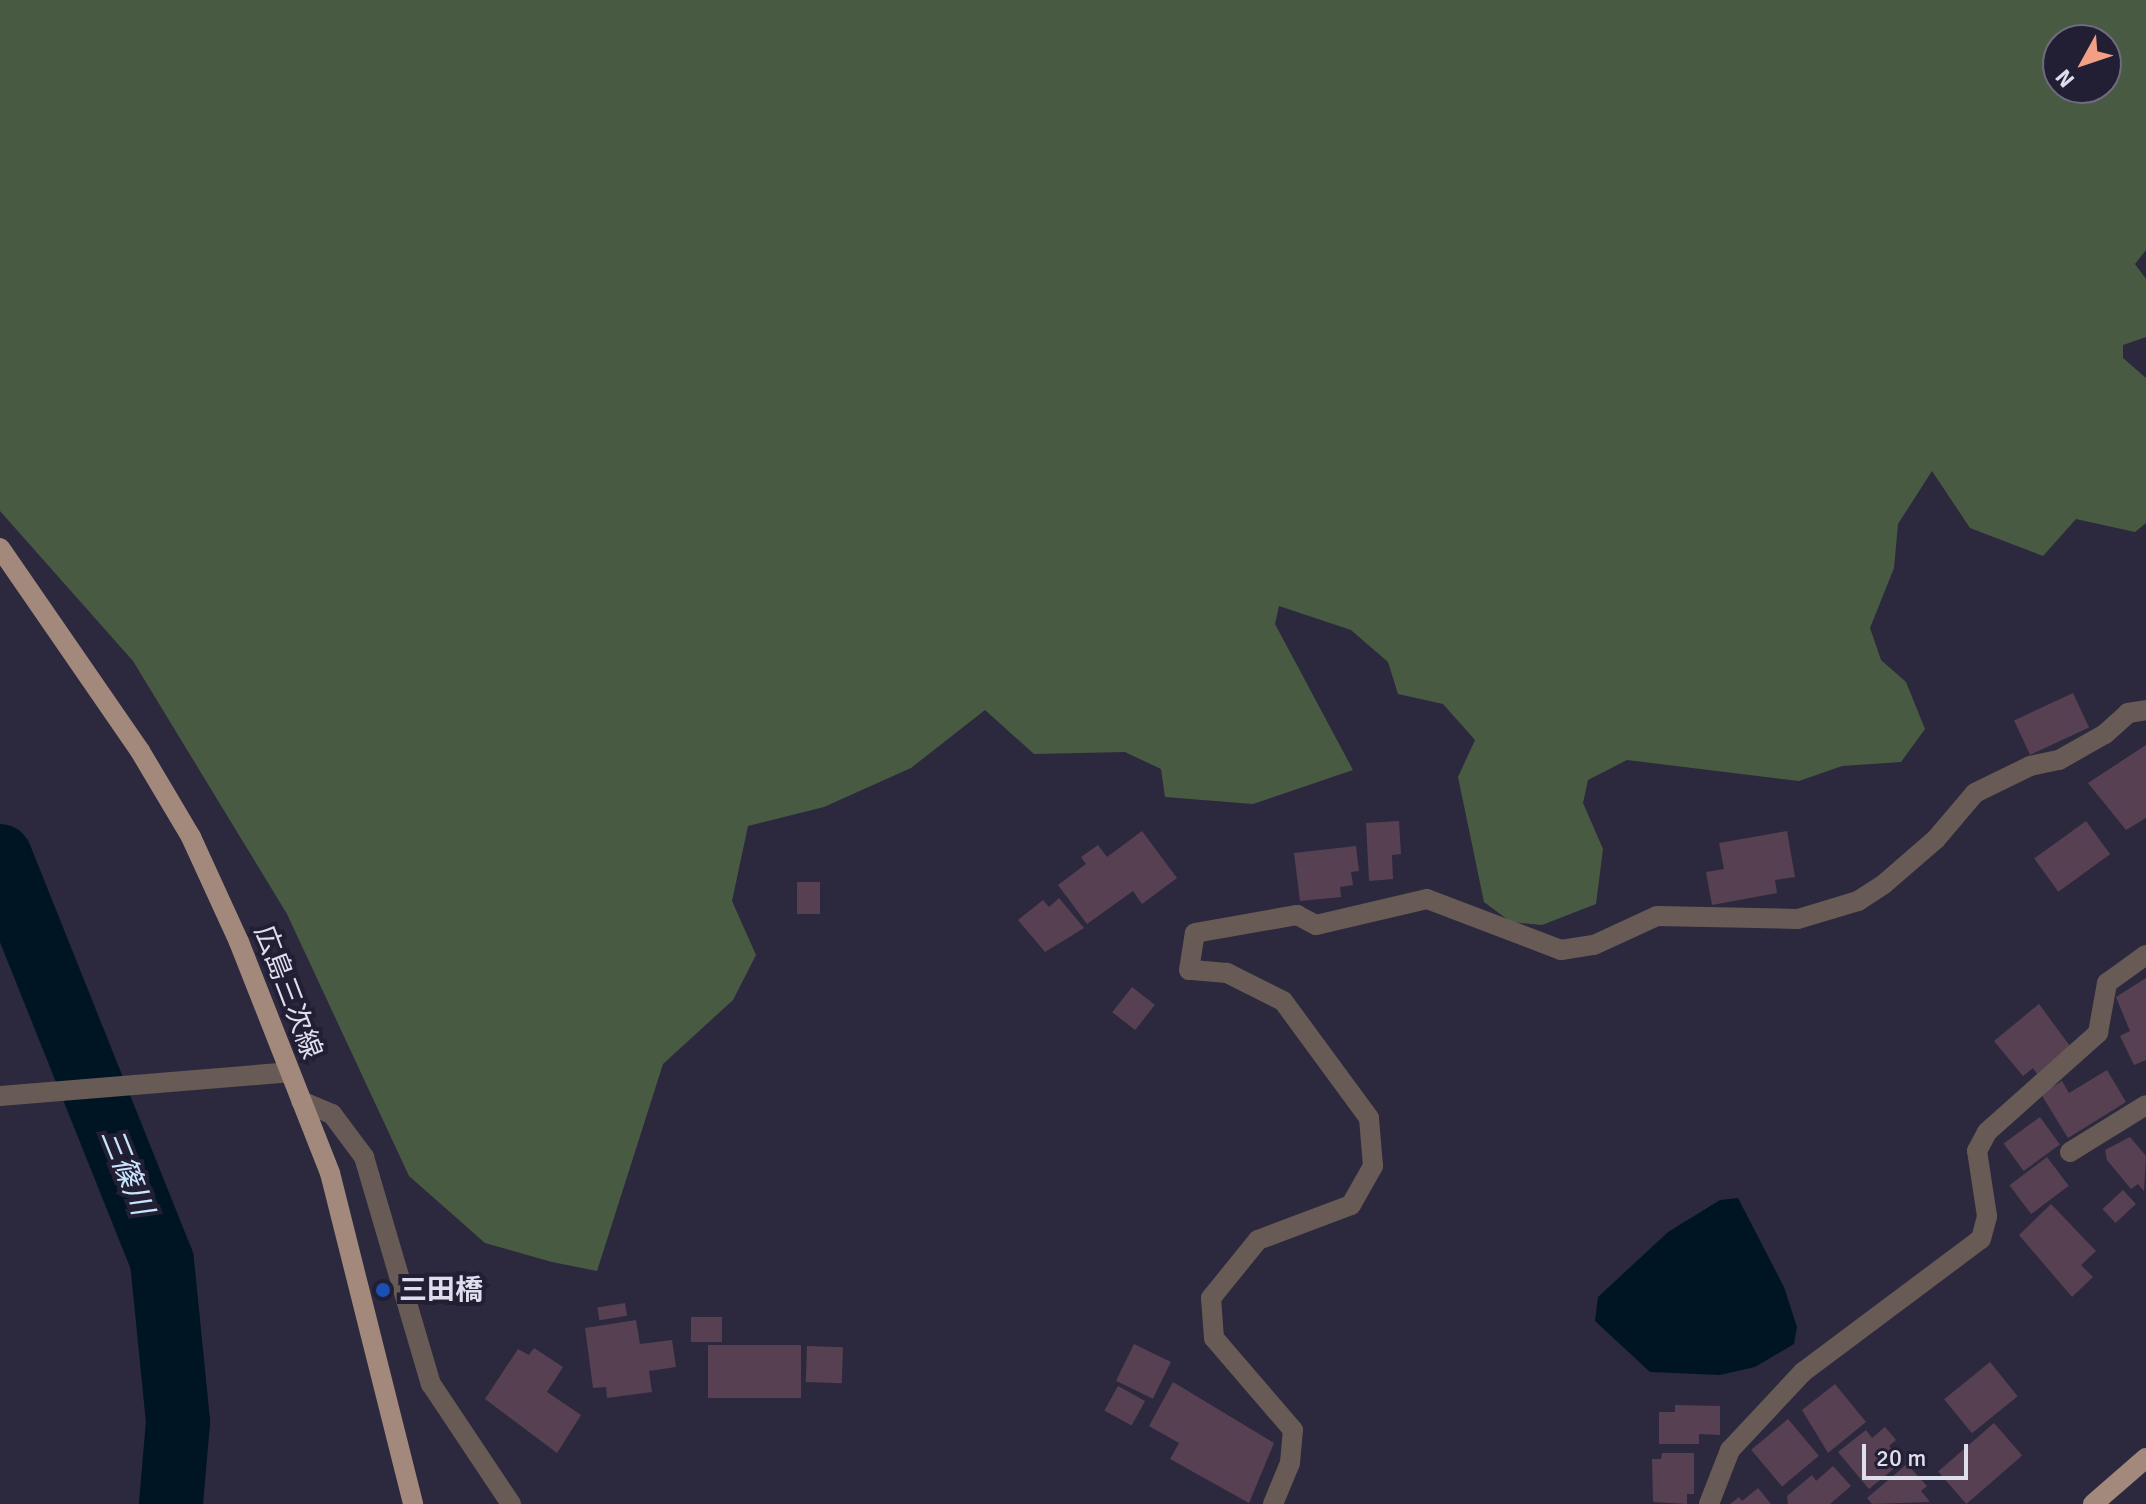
<!DOCTYPE html>
<meta charset="utf-8">
<style>
body{margin:0}
#map{position:relative;width:2146px;height:1504px;overflow:hidden;background:#2c293f;font-family:Signika,"Noto Sans JP",sans-serif}
div>[style]{position:absolute}
[style*='--x']{left:calc(var(--x)*1px);top:calc(var(--y)*1px);width:calc(var(--w)*1px);rotate:calc(var(--a)*1deg)}
.forest>*{inset:0;background:#495a42}
.water>*{inset:0;background:#001524}
.river>*{height:64px;margin:-32px;padding:0 32px;transform-origin:32px;border-radius:32px;background:#001524}
.building>*{inset:0;background:#574051;transform-origin:0 0}
.minor>*{height:20px;margin:-10px;padding:0 10px;transform-origin:10px;border-radius:10px;background:#685b55}
.major>*{height:20px;margin:-10px;padding:0 10px;transform-origin:10px;border-radius:10px;background:#a3897c}
.dots>*{width:22px;height:22px;translate:-50% -50%;box-sizing:border-box;border:4px solid #221f35;border-radius:50%}
span{translate:-50% -50%;white-space:nowrap;text-align:center;line-height:1.15;-webkit-text-stroke:8px #221f35;paint-order:stroke}
.street-label{font-size:28px;color:#dfdeed}
.poi-label{font-size:28px;color:#dfdeed;font-weight:700}
.left{translate:0 -50%;text-align:left}
.water-label{font-size:30px;color:#c7e5fc;font-style:italic}
.north{position:absolute;left:2042px;top:24px;width:80px;height:80px;box-sizing:border-box;background:#221f35;border:2px solid #6e6b7f;border-radius:50%;rotate:230deg;font-size:22px;font-weight:700;line-height:32px;text-align:center;color:#dfdeed}
.north::after{content:'';display:block;margin:auto;width:28px;height:36px;background:#f39f85;clip-path:polygon(50% 0,100% 100%,50% 72%,0 100%)}
.scale{position:absolute;left:1862px;top:1444px;width:106px;height:36px;box-sizing:border-box;border:4px solid #dfdeed;border-top:0;padding-left:10px;font-size:24px;line-height:28px;white-space:nowrap;color:#dfdeed;-webkit-text-stroke:6px #221f35;paint-order:stroke}
</style>
<div id="map">
<div class="forest">
<div style="clip-path:polygon(evenodd,0 0,2146px 0,2146px 250px,2135px 264px,2146px 279px,2146px 337px,2123px 345px,2123px 358px,2146px 378px,2146px 523px,2135px 532px,2076px 519px,2043px 556px,1970px 528px,1932px 471px,1898px 524px,1894px 568px,1870px 628px,1881px 660px,1906px 682px,1925px 729px,1901px 762px,1842px 766px,1799px 781px,1627px 760px,1588px 780px,1583px 803px,1603px 849px,1596px 904px,1542px 925px,1511px 922px,1484px 902px,1458px 777px,1475px 740px,1443px 704px,1398px 694px,1388px 662px,1351px 630px,1279px 606px,1275px 624px,1353px 770px,1253px 804px,1165px 797px,1161px 769px,1125px 752px,1034px 754px,985px 710px,911px 768px,824px 807px,748px 826px,732px 901px,756px 955px,733px 1000px,663px 1064px,597px 1271px,552px 1262px,485px 1243px,409px 1176px,287px 914px,133px 661px,0 511px,0 0,2058px 40px,2106px 40px,2106px 88px,2058px 88px,2058px 40px)"></div>
</div>
<div class="water">
<div style="clip-path:polygon(1738px 1198px,1784px 1287px,1797px 1327px,1794px 1344px,1755px 1367px,1720px 1375px,1650px 1372px,1595px 1321px,1598px 1297px,1668px 1232px,1720px 1200px)"></div>
</div>
<div class="river">
<div style="--x:0;--y:856;--w:436;--a:68.2"></div>
<div style="--x:162;--y:1261;--w:162;--a:84.3"></div>
<div style="--x:178;--y:1422;--w:82;--a:94.9"></div>
</div>
<div class="building">
<div style="left:2073px;top:693px;width:38px;height:65px;rotate:65deg"></div>
<div style="clip-path:polygon(2146px 745px,2146px 818px,2126px 830px,2088px 783px)"></div>
<div style="clip-path:polygon(1399px 821px,1401px 854px,1392px 855px,1393px 879px,1369px 881px,1366px 823px)"></div>
<div style="left:2086px;top:821px;width:41px;height:64px;rotate:54deg"></div>
<div style="clip-path:polygon(1142px 831px,1177px 878px,1142px 904px,1133px 891px,1087px 924px,1058px 885px,1086px 864px,1081px 857px,1098px 845px,1107px 857px)"></div>
<div style="clip-path:polygon(1787px 831px,1795px 877px,1775px 880px,1777px 893px,1712px 905px,1706px 872px,1724px 869px,1719px 843px)"></div>
<div style="clip-path:polygon(1356px 846px,1359px 871px,1351px 872px,1353px 885px,1340px 887px,1341px 897px,1300px 901px,1294px 853px)"></div>
<div style="left:797px;top:882px;width:23px;height:32px"></div>
<div style="clip-path:polygon(1059px 898px,1084px 928px,1045px 952px,1018px 920px,1043px 900px,1049px 907px)"></div>
<div style="clip-path:polygon(2146px 978px,2146px 1060px,2134px 1065px,2120px 1036px,2130px 1031px,2116px 997px)"></div>
<div style="left:1132px;top:987px;width:29px;height:32px;rotate:38deg"></div>
<div style="clip-path:polygon(2039px 1004px,2070px 1046px,2037px 1074px,2033px 1068px,2023px 1076px,1994px 1041px)"></div>
<div style="clip-path:polygon(2107px 1070px,2126px 1102px,2068px 1138px,2041px 1094px,2062px 1081px,2069px 1093px)"></div>
<div style="left:2040px;top:1117px;width:34px;height:45px;rotate:54deg"></div>
<div style="clip-path:polygon(2130px 1137px,2146px 1156px,2144px 1191px,2138px 1184px,2131px 1189px,2107px 1160px,2105px 1150px)"></div>
<div style="left:2047px;top:1157px;width:36px;height:47px;rotate:53deg"></div>
<div style="left:2123px;top:1190px;width:19px;height:28px;rotate:47deg"></div>
<div style="clip-path:polygon(2051px 1204px,2096px 1251px,2081px 1265px,2093px 1277px,2072px 1297px,2019px 1235px)"></div>
<div style="left:625px;top:1303px;width:13px;height:28px;rotate:81deg"></div>
<div style="left:691px;top:1317px;width:31px;height:25px"></div>
<div style="clip-path:polygon(636px 1320px,640px 1344px,672px 1340px,676px 1367px,649px 1371px,652px 1392px,607px 1398px,606px 1387px,593px 1388px,585px 1328px)"></div>
<div style="left:1134px;top:1344px;width:41px;height:41px;rotate:26deg"></div>
<div style="left:801px;top:1345px;width:53px;height:93px;rotate:90deg"></div>
<div style="left:807px;top:1346px;width:36px;height:36px;rotate:2deg"></div>
<div style="clip-path:polygon(534px 1348px,563px 1367px,547px 1392px,581px 1415px,557px 1453px,485px 1399px,518px 1349px,529px 1355px)"></div>
<div style="left:1990px;top:1362px;width:44px;height:59px;rotate:51deg"></div>
<div style="clip-path:polygon(1173px 1382px,1274px 1443px,1249px 1503px,1170px 1459px,1179px 1443px,1149px 1426px)"></div>
<div style="clip-path:polygon(1835px 1384px,1866px 1422px,1828px 1453px,1802px 1410px)"></div>
<div style="left:1118px;top:1386px;width:31px;height:28px;rotate:29deg"></div>
<div style="clip-path:polygon(1675px 1405px,1720px 1406px,1720px 1435px,1699px 1434px,1699px 1444px,1659px 1444px,1659px 1412px,1675px 1412px)"></div>
<div style="left:1788px;top:1419px;width:48px;height:48px;rotate:50deg"></div>
<div style="left:1994px;top:1423px;width:43px;height:74px;rotate:49deg"></div>
<div style="clip-path:polygon(1885px 1427px,1896px 1440px,1889px 1446px,1902px 1462px,1869px 1489px,1838px 1452px,1866px 1430px,1872px 1438px)"></div>
<div style="clip-path:polygon(1662px 1453px,1694px 1453px,1694px 1494px,1687px 1494px,1687px 1504px,1653px 1502px,1652px 1459px,1661px 1459px)"></div>
<div style="clip-path:polygon(1907px 1464px,1927px 1486px,1921px 1491px,1930px 1502px,1872px 1504px,1867px 1498px)"></div>
<div style="clip-path:polygon(1833px 1466px,1851px 1486px,1830px 1504px,1788px 1504px,1787px 1496px,1812px 1475px,1816px 1481px)"></div>
<div style="clip-path:polygon(1758px 1488px,1771px 1504px,1730px 1504px,1739px 1497px,1742px 1501px)"></div>
</div>
<div class="minor">
<div style="--x:0;--y:1096;--w:290;--a:-4.7"></div>
<div style="--x:301;--y:1101;--w:34;--a:23"></div>
<div style="--x:332;--y:1114;--w:54;--a:53.3"></div>
<div style="--x:364;--y:1157;--w:237;--a:73.6"></div>
<div style="--x:431;--y:1384;--w:144;--a:56.3"></div>
<div style="--x:2070;--y:1152;--w:89;--a:-31.7"></div>
<div style="--x:1273;--y:1504;--w:44;--a:-67.5"></div>
<div style="--x:1290;--y:1463;--w:33;--a:-85"></div>
<div style="--x:1293;--y:1430;--w:121;--a:-130.7"></div>
<div style="--x:1214;--y:1338;--w:40;--a:-94.3"></div>
<div style="--x:1211;--y:1298;--w:75;--a:-51"></div>
<div style="--x:1258;--y:1240;--w:99;--a:-20.6"></div>
<div style="--x:1351;--y:1205;--w:45;--a:-60.6"></div>
<div style="--x:1373;--y:1166;--w:48;--a:-94.8"></div>
<div style="--x:1369;--y:1118;--w:145;--a:-126.3"></div>
<div style="--x:1283;--y:1001;--w:63;--a:-153.4"></div>
<div style="--x:1227;--y:973;--w:38;--a:-175"></div>
<div style="--x:1189;--y:970;--w:37;--a:-81"></div>
<div style="--x:1195;--y:933;--w:104;--a:-10"></div>
<div style="--x:1297;--y:915;--w:21;--a:28"></div>
<div style="--x:1316;--y:925;--w:114;--a:-13.2"></div>
<div style="--x:1427;--y:899;--w:143;--a:20.8"></div>
<div style="--x:1561;--y:950;--w:33;--a:-9"></div>
<div style="--x:1594;--y:945;--w:69;--a:-24.7"></div>
<div style="--x:1657;--y:916;--w:141;--a:1.2"></div>
<div style="--x:1798;--y:919;--w:63;--a:-16.7"></div>
<div style="--x:1858;--y:901;--w:31;--a:-33"></div>
<div style="--x:1884;--y:884;--w:69;--a:-40.9"></div>
<div style="--x:1936;--y:839;--w:60;--a:-49.7"></div>
<div style="--x:1975;--y:793;--w:61;--a:-26.1"></div>
<div style="--x:2030;--y:766;--w:30;--a:-12"></div>
<div style="--x:2059;--y:760;--w:53;--a:-29.5"></div>
<div style="--x:2105;--y:734;--w:31;--a:-42"></div>
<div style="--x:2128;--y:713;--w:18;--a:-9"></div>
<div style="--x:1709;--y:1504;--w:58;--a:-68.7"></div>
<div style="--x:1730;--y:1450;--w:107;--a:-46.9"></div>
<div style="--x:1803;--y:1372;--w:222;--a:-36.8"></div>
<div style="--x:1981;--y:1239;--w:24;--a:-75"></div>
<div style="--x:1987;--y:1216;--w:66;--a:-98.7"></div>
<div style="--x:1977;--y:1151;--w:21;--a:-62"></div>
<div style="--x:1987;--y:1132;--w:149;--a:-41.7"></div>
<div style="--x:2098;--y:1033;--w:51;--a:-79.8"></div>
<div style="--x:2107;--y:983;--w:48;--a:-35.7"></div>
</div>
<div class="major">
<div style="--x:0;--y:548;--w:247;--a:55.4"></div>
<div style="--x:140;--y:751;--w:100;--a:59.3"></div>
<div style="--x:191;--y:837;--w:115;--a:65.4"></div>
<div style="--x:239;--y:942;--w:248;--a:68.5"></div>
<div style="--x:330;--y:1173;--w:341;--a:75.9"></div>
<div style="--x:2093;--y:1504;--w:70;--a:-41"></div>
</div>
<div class="dots">
<div style="left:383px;top:1290px;background:#1a4fb4"></div>
</div>
<div class="street-label">
<span style="left:288px;top:992px;rotate:69deg">広島三次線</span>
</div>
<div class="poi-label">
<span class="left" style="left:399px;top:1290px">三田橋</span>
</div>
<div class="water-label">
<span style="left:126px;top:1172px;rotate:68deg">三篠川</span>
</div>
<div class="north">N</div>
<div class="scale">20 m</div>
</div>
